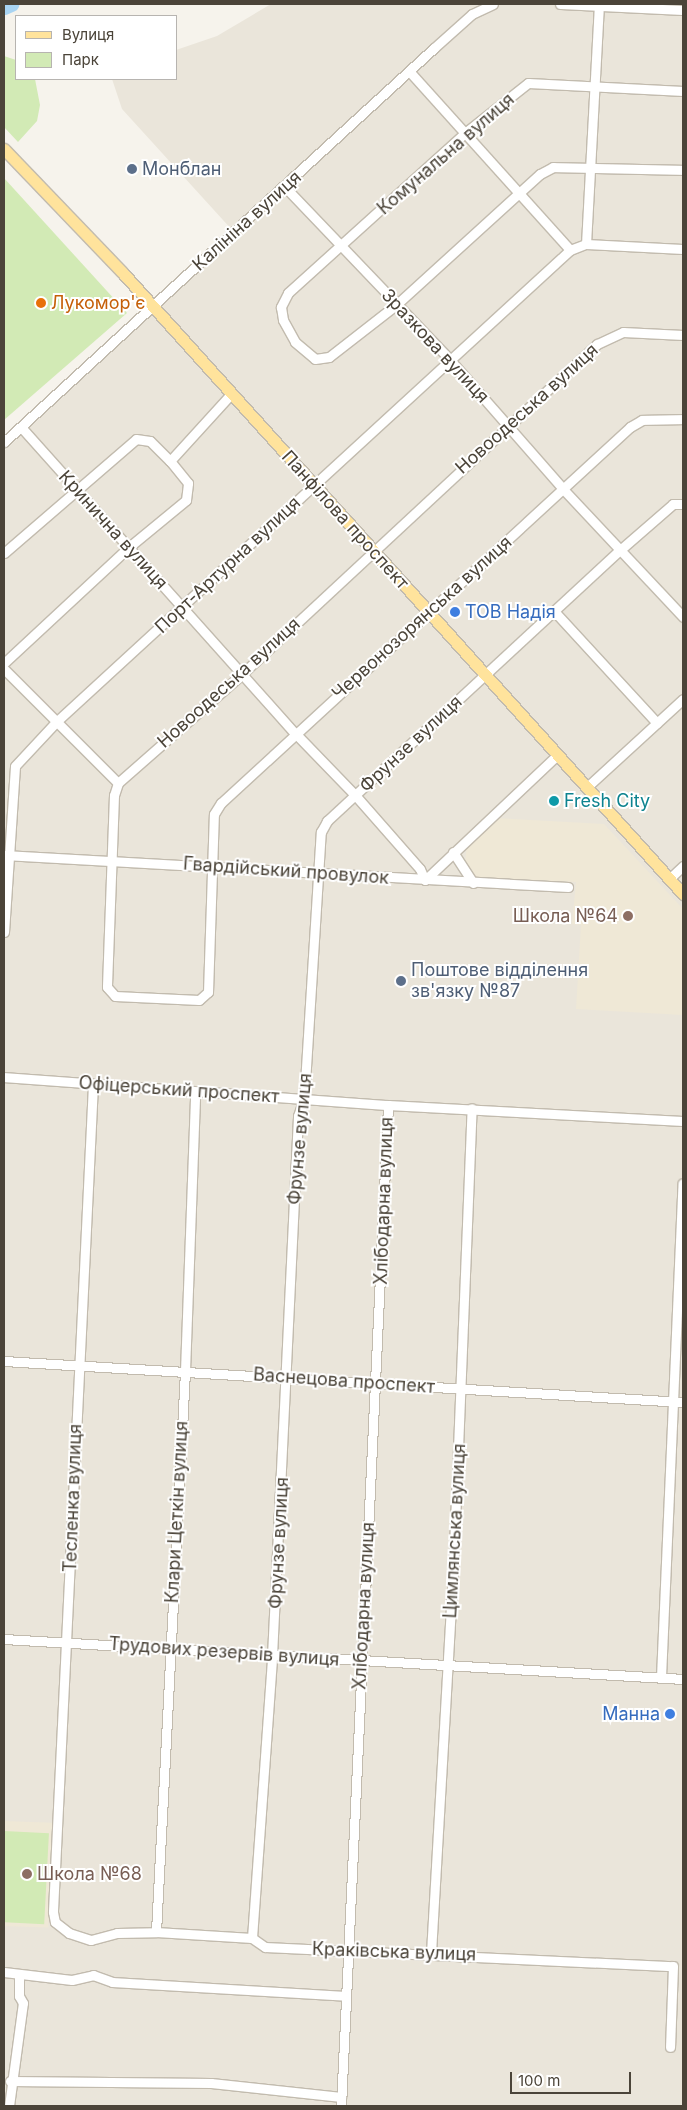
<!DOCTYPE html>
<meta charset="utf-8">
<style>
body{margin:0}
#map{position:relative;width:687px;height:2110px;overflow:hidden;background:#f6f3ec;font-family:Inter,sans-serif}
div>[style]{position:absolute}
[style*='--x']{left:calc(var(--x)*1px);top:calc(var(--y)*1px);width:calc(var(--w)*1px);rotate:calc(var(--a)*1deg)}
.residential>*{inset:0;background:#eae5da}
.education>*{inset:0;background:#efe8d6;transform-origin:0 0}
.green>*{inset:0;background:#d2eab5;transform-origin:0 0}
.river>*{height:15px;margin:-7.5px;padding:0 7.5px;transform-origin:7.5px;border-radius:7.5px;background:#a9d4f2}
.roads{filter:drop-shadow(1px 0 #c2bbae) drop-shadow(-1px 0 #c2bbae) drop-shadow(0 1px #c2bbae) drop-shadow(0 -1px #c2bbae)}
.minor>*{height:9px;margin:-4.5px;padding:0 4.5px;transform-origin:4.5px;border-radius:4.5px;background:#fff}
.major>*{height:11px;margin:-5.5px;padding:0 5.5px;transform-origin:5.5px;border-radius:5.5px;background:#ffe39c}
.dots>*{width:14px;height:14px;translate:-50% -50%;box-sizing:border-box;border:2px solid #fff;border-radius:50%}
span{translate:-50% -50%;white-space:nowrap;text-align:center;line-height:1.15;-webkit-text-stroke:4px #fff;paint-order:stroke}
.street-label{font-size:18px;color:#4b4439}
.service-label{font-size:18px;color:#4e5e75}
.left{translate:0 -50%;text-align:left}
.food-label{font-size:18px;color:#c56008}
.shop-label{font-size:18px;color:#366cbe}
.right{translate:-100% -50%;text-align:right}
.culture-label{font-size:18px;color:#0d838f}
.education-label{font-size:18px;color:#785e54}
.frame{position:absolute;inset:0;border:5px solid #4b4439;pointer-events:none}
.legend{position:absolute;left:15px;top:15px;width:162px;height:65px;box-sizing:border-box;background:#fff;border:1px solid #b7b4b0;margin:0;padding:6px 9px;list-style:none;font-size:15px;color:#4b4439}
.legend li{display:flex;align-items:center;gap:10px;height:25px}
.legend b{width:25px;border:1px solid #b7b4b0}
.scale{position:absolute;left:510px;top:2072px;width:121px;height:22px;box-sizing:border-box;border:2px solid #4b4439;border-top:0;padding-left:6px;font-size:15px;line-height:18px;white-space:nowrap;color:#4b4439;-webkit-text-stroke:4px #fff;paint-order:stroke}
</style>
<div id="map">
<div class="residential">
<div style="clip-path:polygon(271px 4px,482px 4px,471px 9px,233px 231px,122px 109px,112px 79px,176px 79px,176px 50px,217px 36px)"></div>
<div style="clip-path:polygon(501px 4px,683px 4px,683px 2106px,4px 2106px,4px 451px,476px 16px)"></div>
</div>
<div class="education">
<div style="clip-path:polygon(495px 818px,604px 824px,683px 909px,683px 1015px,576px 1009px,581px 925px,572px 924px,576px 882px,464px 877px,467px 842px)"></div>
<div style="left:4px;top:1821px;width:48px;height:105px;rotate:2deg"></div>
</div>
<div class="green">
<div style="clip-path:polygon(4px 56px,16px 60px,16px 79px,35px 79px,40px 105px,37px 121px,18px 142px,4px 127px)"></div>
<div style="clip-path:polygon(4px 178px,127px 313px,4px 420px)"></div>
<div style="left:4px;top:1831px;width:45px;height:91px;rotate:3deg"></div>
</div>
<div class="river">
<div style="--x:4;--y:7;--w:8;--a:-23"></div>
</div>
<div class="roads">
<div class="minor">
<div style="--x:560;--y:4;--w:123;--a:2.8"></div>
<div style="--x:410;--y:72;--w:239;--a:48"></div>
<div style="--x:683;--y:91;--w:155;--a:-177"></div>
<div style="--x:528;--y:83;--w:79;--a:141.7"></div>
<div style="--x:466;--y:132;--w:240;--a:137.9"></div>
<div style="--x:288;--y:293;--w:16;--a:117"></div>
<div style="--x:281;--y:307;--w:13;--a:81"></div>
<div style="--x:283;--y:320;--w:25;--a:61"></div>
<div style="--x:295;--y:342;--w:26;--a:40"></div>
<div style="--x:315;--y:359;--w:14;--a:-8"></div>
<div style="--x:329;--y:357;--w:86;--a:-37.9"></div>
<div style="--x:397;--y:304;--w:193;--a:-42.3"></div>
<div style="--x:540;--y:174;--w:15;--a:-28"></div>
<div style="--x:553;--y:167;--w:130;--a:1.3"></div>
<div style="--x:285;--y:187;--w:242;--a:46.3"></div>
<div style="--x:452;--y:362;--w:169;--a:48.8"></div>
<div style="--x:563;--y:489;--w:175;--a:46.8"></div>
<div style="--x:586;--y:244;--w:238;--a:-86.9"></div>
<div style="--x:683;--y:335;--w:60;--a:-177.1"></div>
<div style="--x:623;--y:332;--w:29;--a:155"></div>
<div style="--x:597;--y:344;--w:485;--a:137.1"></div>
<div style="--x:242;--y:674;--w:165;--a:138.7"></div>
<div style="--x:118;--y:783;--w:13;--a:108"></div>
<div style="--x:114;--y:795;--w:192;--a:92.1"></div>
<div style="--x:107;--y:987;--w:12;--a:48"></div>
<div style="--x:115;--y:996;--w:84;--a:2.7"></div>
<div style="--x:199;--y:1000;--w:12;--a:-42"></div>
<div style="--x:208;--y:992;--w:178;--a:-88.1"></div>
<div style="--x:214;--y:814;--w:13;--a:-58"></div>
<div style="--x:221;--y:803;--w:556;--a:-42.59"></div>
<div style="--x:630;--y:427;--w:14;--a:-30"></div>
<div style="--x:642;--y:420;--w:41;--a:-1.4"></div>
<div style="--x:21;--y:427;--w:411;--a:48.2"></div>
<div style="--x:295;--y:733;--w:86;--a:45.9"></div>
<div style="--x:355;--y:795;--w:98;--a:48.7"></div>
<div style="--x:420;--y:869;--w:12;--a:66"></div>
<div style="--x:425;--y:880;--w:182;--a:-43.4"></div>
<div style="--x:4;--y:442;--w:583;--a:-42.5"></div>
<div style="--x:434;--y:48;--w:51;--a:-41.8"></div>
<div style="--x:472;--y:14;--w:23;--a:-25"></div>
<div style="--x:4;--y:553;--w:174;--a:-40.8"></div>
<div style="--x:136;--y:439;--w:14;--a:8"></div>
<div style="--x:150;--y:441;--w:28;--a:45"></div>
<div style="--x:170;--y:461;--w:91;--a:-47.7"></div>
<div style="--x:554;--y:611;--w:152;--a:47.4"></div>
<div style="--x:4;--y:663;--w:171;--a:-42.9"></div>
<div style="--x:129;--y:547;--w:74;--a:-39.5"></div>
<div style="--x:186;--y:500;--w:17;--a:-83"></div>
<div style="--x:188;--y:483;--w:28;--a:-129"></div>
<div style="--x:4;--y:669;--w:161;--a:45"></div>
<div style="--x:587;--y:787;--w:130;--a:-42.5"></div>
<div style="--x:453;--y:852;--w:37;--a:57"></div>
<div style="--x:4;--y:855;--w:565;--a:3.25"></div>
<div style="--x:669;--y:879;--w:19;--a:-43"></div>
<div style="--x:4;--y:932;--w:166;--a:-86.2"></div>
<div style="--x:15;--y:766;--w:60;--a:-47"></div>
<div style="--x:56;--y:722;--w:698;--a:-42.56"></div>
<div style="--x:570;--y:250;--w:17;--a:-21"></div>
<div style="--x:586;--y:244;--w:97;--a:3"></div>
<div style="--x:4;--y:1077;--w:385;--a:4.2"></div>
<div style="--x:388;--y:1105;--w:295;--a:3.1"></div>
<div style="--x:93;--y:1084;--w:829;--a:92.77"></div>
<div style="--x:53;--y:1912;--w:10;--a:79"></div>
<div style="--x:55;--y:1922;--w:18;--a:38"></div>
<div style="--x:69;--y:1933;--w:23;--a:18"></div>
<div style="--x:91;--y:1940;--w:27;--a:-15"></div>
<div style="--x:117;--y:1933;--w:39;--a:-1"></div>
<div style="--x:156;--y:1932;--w:96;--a:3.6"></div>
<div style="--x:252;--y:1938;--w:16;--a:35"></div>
<div style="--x:265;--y:1947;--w:408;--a:2.7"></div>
<div style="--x:673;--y:1966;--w:81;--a:92.1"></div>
<div style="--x:4;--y:1361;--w:680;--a:3.46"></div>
<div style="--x:4;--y:1639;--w:680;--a:3.37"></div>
<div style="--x:661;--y:1677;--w:494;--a:-87.5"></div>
<div style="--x:156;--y:1932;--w:562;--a:-87.04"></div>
<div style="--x:185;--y:1371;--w:279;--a:-87.9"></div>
<div style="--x:252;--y:1938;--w:283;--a:-85.9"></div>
<div style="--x:272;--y:1656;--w:541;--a:-87.24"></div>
<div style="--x:298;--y:1116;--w:18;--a:-71"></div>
<div style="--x:304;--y:1099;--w:268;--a:-86.4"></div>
<div style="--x:321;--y:832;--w:13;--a:-61"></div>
<div style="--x:327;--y:821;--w:399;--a:-42.8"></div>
<div style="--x:620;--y:550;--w:70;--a:-41"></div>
<div style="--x:673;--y:504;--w:10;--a:0"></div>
<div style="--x:431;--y:1953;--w:381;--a:-86.7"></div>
<div style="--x:453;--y:1573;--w:465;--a:-87.7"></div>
<div style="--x:4;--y:1972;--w:68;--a:6.7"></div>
<div style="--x:72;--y:1980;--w:22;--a:-13"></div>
<div style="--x:93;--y:1975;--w:20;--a:20"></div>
<div style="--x:112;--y:1982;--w:234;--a:3.4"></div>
<div style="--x:10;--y:2081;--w:201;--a:0.6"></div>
<div style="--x:211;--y:2083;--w:131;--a:6.1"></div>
<div style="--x:9;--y:2106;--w:104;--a:-82.3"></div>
<div style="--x:23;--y:2003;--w:8;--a:-120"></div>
<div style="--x:19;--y:1996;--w:22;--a:-90"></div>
<div style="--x:341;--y:2106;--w:1002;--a:-87.31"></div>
</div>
<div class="major">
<div style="--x:4;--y:149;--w:170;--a:46.2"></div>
<div style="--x:122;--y:272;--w:838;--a:47.95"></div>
</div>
</div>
<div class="dots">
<div style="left:132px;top:169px;background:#5c6f8a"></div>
<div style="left:41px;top:303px;background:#e8710a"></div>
<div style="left:455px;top:612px;background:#3f7fe0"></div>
<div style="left:554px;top:801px;background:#0f9aa8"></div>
<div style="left:628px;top:916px;background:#8d6e63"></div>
<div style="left:401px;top:981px;background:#5c6f8a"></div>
<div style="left:670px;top:1714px;background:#3f7fe0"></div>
<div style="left:27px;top:1874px;background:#8d6e63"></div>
</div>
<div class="street-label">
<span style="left:446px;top:154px;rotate:-41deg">Комунальна вулиця</span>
<span style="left:247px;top:221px;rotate:-42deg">Калініна вулиця</span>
<span style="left:435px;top:346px;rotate:47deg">Зразкова вулиця</span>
<span style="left:527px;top:409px;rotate:-42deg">Новоодеська вулиця</span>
<span style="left:345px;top:520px;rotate:48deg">Панфілова проспект</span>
<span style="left:113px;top:530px;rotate:48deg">Кринична вулиця</span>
<span style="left:228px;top:565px;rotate:-43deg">Порт-Артурна вулиця</span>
<span style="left:422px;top:618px;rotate:-42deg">Червонозорянська вулиця</span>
<span style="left:229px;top:683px;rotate:-42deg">Новоодеська вулиця</span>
<span style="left:411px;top:744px;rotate:-43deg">Фрунзе вулиця</span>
<span style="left:286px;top:871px;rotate:4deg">Гвардійський провулок</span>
<span style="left:179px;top:1090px;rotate:4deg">Офіцерський проспект</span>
<span style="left:300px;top:1139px;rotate:-85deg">Фрунзе вулиця</span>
<span style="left:384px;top:1201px;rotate:-88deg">Хлібодарна вулиця</span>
<span style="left:344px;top:1381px;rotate:4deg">Васнецова проспект</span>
<span style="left:73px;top:1498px;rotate:-88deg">Тесленка вулиця</span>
<span style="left:177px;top:1512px;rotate:-87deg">Клари Цеткін вулиця</span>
<span style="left:455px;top:1531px;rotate:-87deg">Цимлянська вулиця</span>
<span style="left:279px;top:1543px;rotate:-87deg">Фрунзе вулиця</span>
<span style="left:364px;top:1606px;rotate:-87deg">Хлібодарна вулиця</span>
<span style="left:224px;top:1652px;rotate:4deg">Трудових резервів вулиця</span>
<span style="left:394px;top:1952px;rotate:2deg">Краківська вулиця</span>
</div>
<div class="service-label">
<span class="left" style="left:142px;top:169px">Монблан</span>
<span class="left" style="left:411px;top:981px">Поштове відділення<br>зв'язку №87</span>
</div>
<div class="food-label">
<span class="left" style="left:51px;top:303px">Лукомор'є</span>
</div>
<div class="shop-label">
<span class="left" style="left:465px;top:612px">ТОВ Надія</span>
<span class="right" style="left:660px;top:1714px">Манна</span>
</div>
<div class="culture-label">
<span class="left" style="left:564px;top:801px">Fresh City</span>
</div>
<div class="education-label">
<span class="right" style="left:618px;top:916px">Школа №64</span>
<span class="left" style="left:37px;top:1874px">Школа №68</span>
</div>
<div class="frame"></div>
<ul class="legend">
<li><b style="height:6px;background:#ffe39c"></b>Вулиця</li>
<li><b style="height:14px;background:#d2eab5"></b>Парк</li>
</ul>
<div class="scale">100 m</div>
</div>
